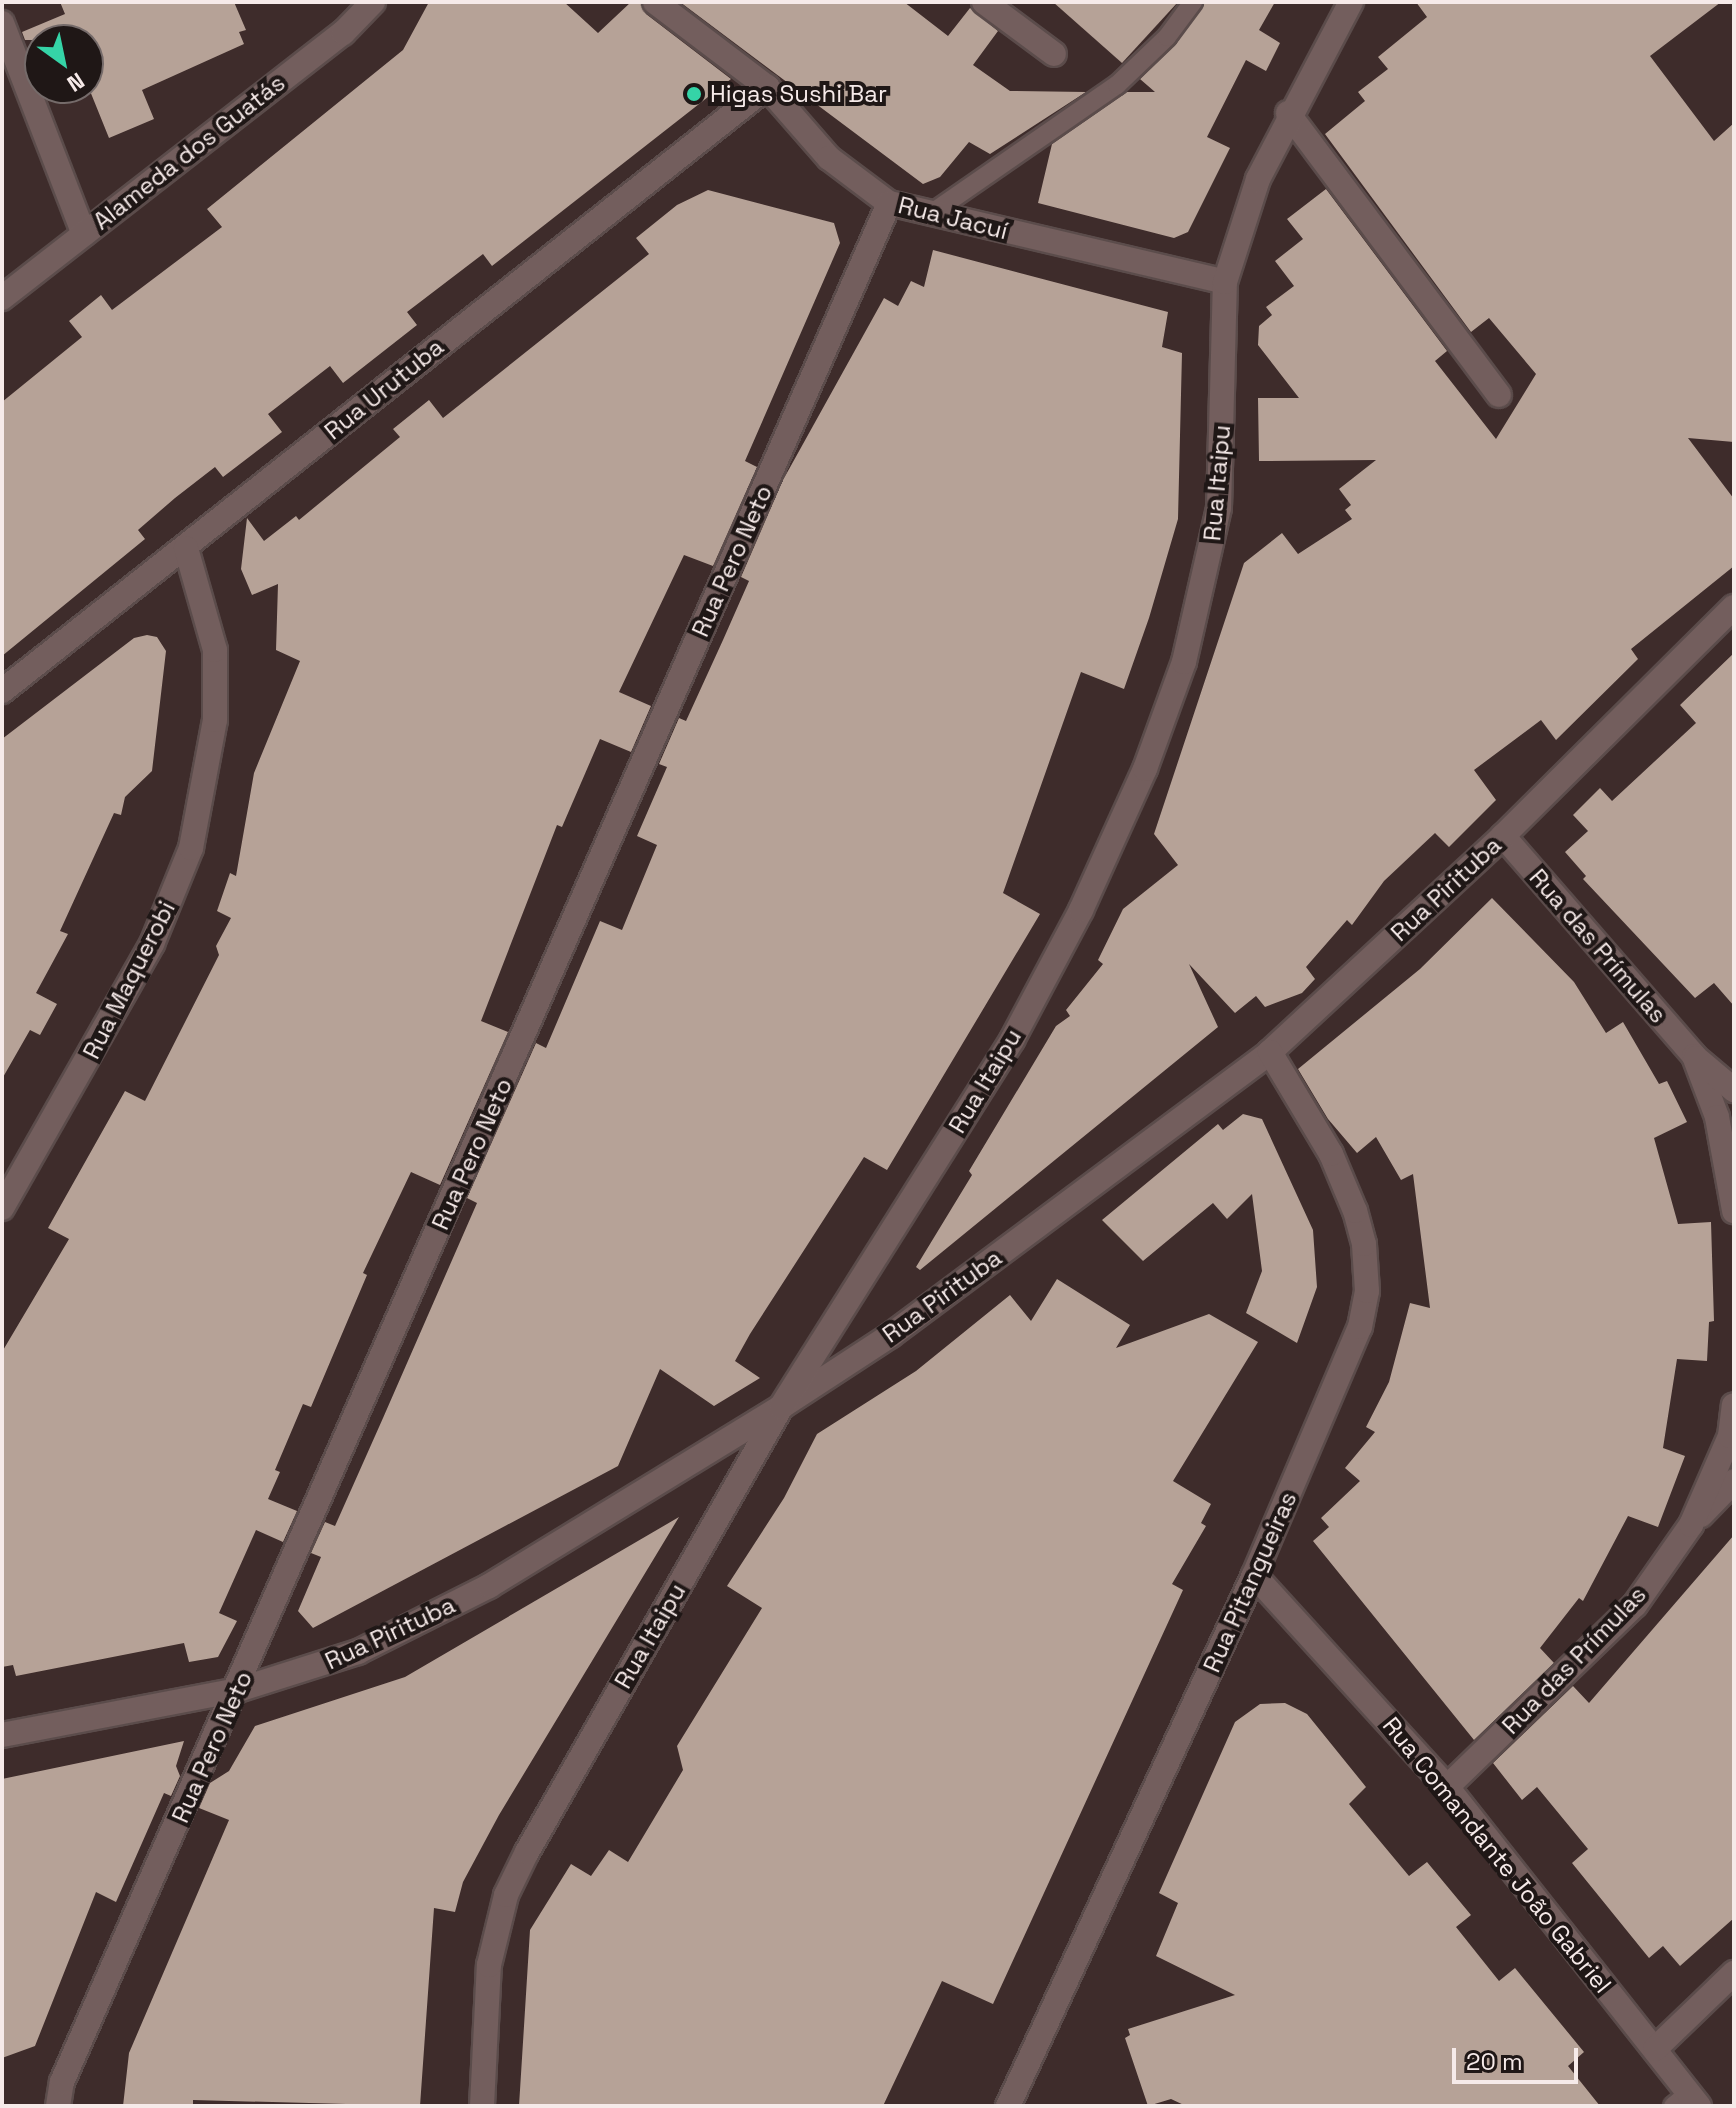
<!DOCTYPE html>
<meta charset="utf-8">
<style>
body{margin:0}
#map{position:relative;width:1736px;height:2108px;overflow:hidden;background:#3e2c2b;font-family:"Space Grotesk",sans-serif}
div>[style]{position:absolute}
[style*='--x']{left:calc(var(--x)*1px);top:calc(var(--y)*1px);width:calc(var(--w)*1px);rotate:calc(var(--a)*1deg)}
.building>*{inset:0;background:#b6a297}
.roads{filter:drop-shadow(2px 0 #5b4c4b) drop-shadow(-2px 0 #5b4c4b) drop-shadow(0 2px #5b4c4b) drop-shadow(0 -2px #5b4c4b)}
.service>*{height:18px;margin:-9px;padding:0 9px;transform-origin:9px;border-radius:9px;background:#735e5d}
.minor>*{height:24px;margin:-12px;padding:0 12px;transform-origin:12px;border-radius:12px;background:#735e5d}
.tertiary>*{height:24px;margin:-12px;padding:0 12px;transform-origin:12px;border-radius:12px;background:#735e5d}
.dots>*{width:22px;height:22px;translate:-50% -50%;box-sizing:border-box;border:4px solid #1f1716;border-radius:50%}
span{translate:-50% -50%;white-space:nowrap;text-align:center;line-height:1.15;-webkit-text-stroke:8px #1f1716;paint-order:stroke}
.poi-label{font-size:24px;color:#f6eae9}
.left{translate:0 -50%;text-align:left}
.street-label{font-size:24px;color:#f6eae9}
.frame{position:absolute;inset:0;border:4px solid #f6eae9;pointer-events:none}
.north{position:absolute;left:24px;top:24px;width:80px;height:80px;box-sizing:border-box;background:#1f1716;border:2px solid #756b6a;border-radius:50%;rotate:147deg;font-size:22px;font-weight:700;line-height:32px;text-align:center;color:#f6eae9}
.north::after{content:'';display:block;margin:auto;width:28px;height:36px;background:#35d4a7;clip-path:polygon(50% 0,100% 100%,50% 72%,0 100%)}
.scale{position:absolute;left:1452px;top:2048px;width:126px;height:36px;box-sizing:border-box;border:4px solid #f6eae9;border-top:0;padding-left:10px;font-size:24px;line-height:28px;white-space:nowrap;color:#f6eae9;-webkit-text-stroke:6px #1f1716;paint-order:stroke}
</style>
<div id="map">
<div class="building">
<div style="clip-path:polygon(60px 2px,234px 2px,246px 30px,239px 32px,244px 44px,142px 90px,154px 119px,109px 138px,88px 86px,88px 40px,25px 40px,22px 32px,65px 14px)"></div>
<div style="clip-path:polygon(429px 2px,564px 2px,598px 33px,631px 2px,640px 2px,646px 14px,731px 79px,492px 266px,483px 254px,407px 312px,417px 325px,343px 383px,330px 366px,268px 414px,282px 432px,223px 477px,215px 467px,175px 498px,138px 530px,145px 539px,2px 656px,2px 402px,82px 337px,69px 321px,101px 295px,112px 310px,222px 227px,207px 209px,403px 50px)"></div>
<div style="clip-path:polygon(680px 2px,904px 2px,948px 36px,970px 8px,998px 31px,973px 65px,1010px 91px,1086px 92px,990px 154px,969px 142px,940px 177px,923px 184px)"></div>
<div style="clip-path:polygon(1053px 2px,1178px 2px,1122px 63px)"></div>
<div style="clip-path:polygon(1205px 2px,1275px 2px,1259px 30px,1280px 43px,1266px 71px,1246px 60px,1207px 137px,1230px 148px,1188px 232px,1174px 238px,1038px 203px,1052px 144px,1127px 92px,1155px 92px,1140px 79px,1176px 44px)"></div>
<div style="clip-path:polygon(1416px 2px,1721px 2px,1650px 56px,1714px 141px,1734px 123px,1734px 442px,1688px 438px,1734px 499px,1734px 566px,1631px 649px,1638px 659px,1556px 740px,1541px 720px,1474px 770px,1496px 800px,1449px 847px,1435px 833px,1384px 881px,1352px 925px,1347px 920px,1306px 967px,1315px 979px,1302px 993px,1265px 1007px,1256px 996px,1235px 1013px,1189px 964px,1218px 1027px,920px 1270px,916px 1267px,972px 1175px,969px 1171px,1056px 1026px,1070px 1016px,1066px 1010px,1103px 964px,1098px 960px,1123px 909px,1178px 865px,1154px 834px,1244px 563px,1282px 533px,1298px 554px,1352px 519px,1345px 510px,1351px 505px,1339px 489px,1376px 460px,1259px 461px,1258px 398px,1299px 398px,1258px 345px,1259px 326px,1272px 315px,1266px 307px,1294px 286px,1275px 261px,1303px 239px,1287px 219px,1326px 189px,1447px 351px,1435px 361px,1496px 439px,1536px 374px,1489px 318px,1471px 332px,1325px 134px,1365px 101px,1358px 92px,1388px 69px,1378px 57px,1427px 17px)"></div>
<div style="clip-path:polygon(708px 190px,834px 223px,840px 243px,745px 461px,757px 467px,713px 566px,684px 555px,619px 692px,651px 706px,631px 752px,600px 739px,562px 827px,557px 825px,481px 1021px,508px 1032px,440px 1185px,411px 1172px,363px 1273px,367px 1275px,311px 1407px,303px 1404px,275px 1470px,280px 1472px,268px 1499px,297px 1511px,283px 1542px,256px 1530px,219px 1613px,237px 1621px,218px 1657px,189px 1662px,184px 1643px,16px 1676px,13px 1665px,2px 1667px,2px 1352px,69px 1239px,48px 1228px,125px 1091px,145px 1101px,219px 955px,216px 946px,231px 918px,217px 911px,230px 873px,236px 876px,254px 773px,300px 661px,276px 650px,278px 584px,252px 595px,241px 569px,247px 518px,264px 541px,296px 516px,299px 520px,400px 437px,393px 429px,429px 400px,443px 418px,649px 254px,636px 238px,677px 205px)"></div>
<div style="clip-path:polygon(933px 250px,1168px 312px,1162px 347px,1182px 353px,1178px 519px,1149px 618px,1124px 689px,1081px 672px,1003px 893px,1040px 914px,887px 1170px,864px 1157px,750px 1334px,735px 1361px,760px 1378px,714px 1406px,660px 1369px,618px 1466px,313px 1628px,298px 1611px,321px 1557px,311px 1553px,325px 1522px,335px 1526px,383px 1418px,477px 1203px,467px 1198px,536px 1043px,546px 1048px,600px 921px,622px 930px,657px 845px,637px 836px,667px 767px,659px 764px,679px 718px,686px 721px,723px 640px,749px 581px,741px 577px,783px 480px,884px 298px,898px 306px,911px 281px,924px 287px)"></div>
<div style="clip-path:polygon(147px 635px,157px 637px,166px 651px,152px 771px,125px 797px,121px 815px,114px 813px,60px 931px,68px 934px,36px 993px,57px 1004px,40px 1035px,30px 1030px,2px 1079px,2px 739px,134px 638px)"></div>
<div style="clip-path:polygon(1734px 653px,1734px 1006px,1714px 983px,1695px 998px,1583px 879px,1586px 876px,1565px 852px,1588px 831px,1573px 815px,1600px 788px,1612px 801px,1696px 723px,1680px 705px)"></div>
<div style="clip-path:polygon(1492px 898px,1574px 982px,1606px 1033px,1623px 1022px,1659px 1084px,1667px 1081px,1687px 1122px,1654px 1138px,1678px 1224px,1711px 1222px,1714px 1321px,1709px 1322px,1707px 1361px,1677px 1359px,1663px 1448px,1685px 1456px,1658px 1527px,1628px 1516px,1583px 1601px,1579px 1598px,1540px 1648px,1554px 1663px,1474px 1740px,1313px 1541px,1329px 1527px,1321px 1518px,1360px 1481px,1345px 1468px,1375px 1432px,1366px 1427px,1389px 1382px,1410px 1303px,1430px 1308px,1413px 1174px,1401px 1180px,1376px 1137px,1357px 1153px,1328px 1119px,1298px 1069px,1420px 969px)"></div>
<div style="clip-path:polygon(1243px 1114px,1262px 1119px,1313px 1230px,1317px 1287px,1297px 1343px,1246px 1313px,1262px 1271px,1252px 1194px,1227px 1219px,1213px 1203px,1143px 1261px,1102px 1220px,1218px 1124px,1223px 1130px)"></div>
<div style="clip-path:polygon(1057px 1279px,1130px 1325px,1116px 1348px,1209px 1314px,1258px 1342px,1173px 1481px,1211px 1504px,1201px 1523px,1206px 1526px,1172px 1584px,1183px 1590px,993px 2004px,942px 1981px,883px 2106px,519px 2106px,530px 1930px,571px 1864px,591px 1876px,609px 1850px,628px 1862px,683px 1770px,677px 1746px,762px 1608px,727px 1586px,784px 1498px,817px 1434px,916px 1371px,1010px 1295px,1031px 1321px)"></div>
<div style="clip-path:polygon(679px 1517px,499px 1815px,463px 1882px,455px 1912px,434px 1908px,420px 2106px,193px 2100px,193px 2106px,123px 2106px,129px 2053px,229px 1820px,199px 1808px,210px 1783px,229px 1771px,255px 1726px,405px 1677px)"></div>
<div style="clip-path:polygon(1734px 1535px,1734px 1918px,1680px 1966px,1663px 1946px,1649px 1958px,1572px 1863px,1588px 1849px,1537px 1787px,1522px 1800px,1493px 1763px,1573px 1686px,1589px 1703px)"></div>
<div style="clip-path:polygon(1285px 1703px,1307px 1714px,1366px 1787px,1349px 1804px,1409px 1876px,1427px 1862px,1471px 1915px,1456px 1927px,1499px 1981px,1515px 1968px,1584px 2052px,1568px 2066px,1600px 2106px,1186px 2106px,1171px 2099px,1148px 2106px,1125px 2038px,1130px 2035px,1128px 2029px,1235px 1995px,1156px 1956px,1178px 1903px,1159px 1893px,1235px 1722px,1260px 1704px)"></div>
<div style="clip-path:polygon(184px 1741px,176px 1766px,180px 1776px,171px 1796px,164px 1793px,116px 1902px,96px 1892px,35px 2046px,2px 2058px,2px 1779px)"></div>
</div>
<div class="roads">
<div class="service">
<div style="--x:929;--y:215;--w:229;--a:-34.7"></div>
<div style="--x:1117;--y:85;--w:69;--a:-43.8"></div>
<div style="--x:1167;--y:37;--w:44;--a:-53.4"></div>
<div style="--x:1673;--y:2106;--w:21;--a:-39"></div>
</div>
<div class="minor">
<div style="--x:655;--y:2;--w:141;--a:37.2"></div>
<div style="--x:767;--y:87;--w:94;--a:48.9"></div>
<div style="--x:829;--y:158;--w:75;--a:36.9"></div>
<div style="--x:889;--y:203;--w:345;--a:13.2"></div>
<div style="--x:984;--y:2;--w:87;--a:36.6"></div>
<div style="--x:2;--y:23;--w:226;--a:68.8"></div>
<div style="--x:1288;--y:113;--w:352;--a:53.2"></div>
<div style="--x:2;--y:691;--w:975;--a:-38.29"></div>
<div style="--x:1503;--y:836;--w:291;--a:49"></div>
<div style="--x:1694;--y:1056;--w:65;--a:69.3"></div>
<div style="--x:1717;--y:1117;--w:96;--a:79.7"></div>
<div style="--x:1696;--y:1058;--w:50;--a:40.1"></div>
<div style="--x:2;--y:1208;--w:304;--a:-60.4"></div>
<div style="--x:152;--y:944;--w:104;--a:-67.9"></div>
<div style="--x:191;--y:848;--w:130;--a:-79.4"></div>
<div style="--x:215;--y:720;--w:70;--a:-90"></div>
<div style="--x:215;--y:650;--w:106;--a:-105.9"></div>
<div style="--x:1701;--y:1515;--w:47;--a:-45.9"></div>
<div style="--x:1254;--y:1575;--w:287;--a:47.7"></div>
<div style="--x:1447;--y:1787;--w:407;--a:51.7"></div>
<div style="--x:2;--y:1735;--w:240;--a:-10.8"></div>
<div style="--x:238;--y:1690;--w:126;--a:-17.6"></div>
<div style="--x:358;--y:1652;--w:147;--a:-26.7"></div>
<div style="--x:489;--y:1586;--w:342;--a:-31.5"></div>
<div style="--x:781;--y:1407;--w:131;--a:-33.2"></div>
<div style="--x:891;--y:1335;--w:473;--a:-36.7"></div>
<div style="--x:1270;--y:1052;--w:318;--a:-42.8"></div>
<div style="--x:1503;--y:836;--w:325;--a:-44.8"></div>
<div style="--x:1447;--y:1787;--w:262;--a:-44.1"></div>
<div style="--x:1635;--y:1605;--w:98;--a:-55"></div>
<div style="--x:1691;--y:1525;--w:97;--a:-66.3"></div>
<div style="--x:1730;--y:1436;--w:31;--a:-83"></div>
<div style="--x:1655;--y:2049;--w:110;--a:-43.9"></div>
<div style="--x:58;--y:2106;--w:24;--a:-81"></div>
<div style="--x:62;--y:2082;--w:2053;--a:-66.24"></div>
<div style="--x:482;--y:2106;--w:141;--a:-87.2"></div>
<div style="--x:489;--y:1965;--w:72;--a:-76.3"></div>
<div style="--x:506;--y:1895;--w:48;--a:-64"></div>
<div style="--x:527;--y:1852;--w:512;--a:-60.28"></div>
<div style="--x:781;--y:1407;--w:434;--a:-57.8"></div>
<div style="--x:1012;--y:1040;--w:147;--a:-62"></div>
<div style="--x:1081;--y:910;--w:155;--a:-65.6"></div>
<div style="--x:1145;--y:769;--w:114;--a:-70"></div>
<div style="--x:1184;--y:662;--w:158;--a:-77.2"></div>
<div style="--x:1219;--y:508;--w:226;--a:-88.5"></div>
<div style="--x:1225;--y:282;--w:108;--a:-72.2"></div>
<div style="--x:1258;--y:179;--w:200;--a:-62.3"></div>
<div style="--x:1008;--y:2106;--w:585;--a:-65.14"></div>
<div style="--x:1254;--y:1575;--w:270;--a:-66.9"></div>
<div style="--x:1360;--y:1327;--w:37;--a:-79"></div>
<div style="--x:1367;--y:1291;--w:47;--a:-93.7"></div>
<div style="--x:1364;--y:1244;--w:34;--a:-105"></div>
<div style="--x:1355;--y:1211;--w:62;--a:-112.8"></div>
<div style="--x:1331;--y:1154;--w:119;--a:-120.9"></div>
</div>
<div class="tertiary">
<div style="--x:2;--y:298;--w:432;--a:-37.9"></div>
<div style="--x:343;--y:33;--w:43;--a:-45.9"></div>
</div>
</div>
<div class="dots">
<div style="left:694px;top:94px;background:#35d4a7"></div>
</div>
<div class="poi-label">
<span class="left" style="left:710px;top:94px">Higas Sushi Bar</span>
</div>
<div class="street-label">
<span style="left:189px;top:152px;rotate:-38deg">Alameda dos Guatás</span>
<span style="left:953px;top:218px;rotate:14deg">Rua Jacuí</span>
<span style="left:384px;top:389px;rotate:-39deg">Rua Urutuba</span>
<span style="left:1217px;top:483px;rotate:-85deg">Rua Itaipu</span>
<span style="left:732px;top:561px;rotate:-66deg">Rua Pero Neto</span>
<span style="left:1446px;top:889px;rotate:-43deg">Rua Pirituba</span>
<span style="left:1598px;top:946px;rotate:49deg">Rua das Prímulas</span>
<span style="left:129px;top:980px;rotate:-63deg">Rua Maquerobi</span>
<span style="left:985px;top:1081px;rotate:-59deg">Rua Itaipu</span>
<span style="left:472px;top:1154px;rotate:-66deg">Rua Pero Neto</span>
<span style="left:942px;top:1296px;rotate:-36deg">Rua Pirituba</span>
<span style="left:1250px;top:1582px;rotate:-66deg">Rua Pitangueiras</span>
<span style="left:390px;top:1633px;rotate:-25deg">Rua Pirituba</span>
<span style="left:650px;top:1636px;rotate:-60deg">Rua Itaipu</span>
<span style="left:1574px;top:1660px;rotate:-46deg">Rua das Prímulas</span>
<span style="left:212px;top:1747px;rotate:-66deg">Rua Pero Neto</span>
<span style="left:1497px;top:1855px;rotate:51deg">Rua Comandante João Gabriel</span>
</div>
<div class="frame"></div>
<div class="north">N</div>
<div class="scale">20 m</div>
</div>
